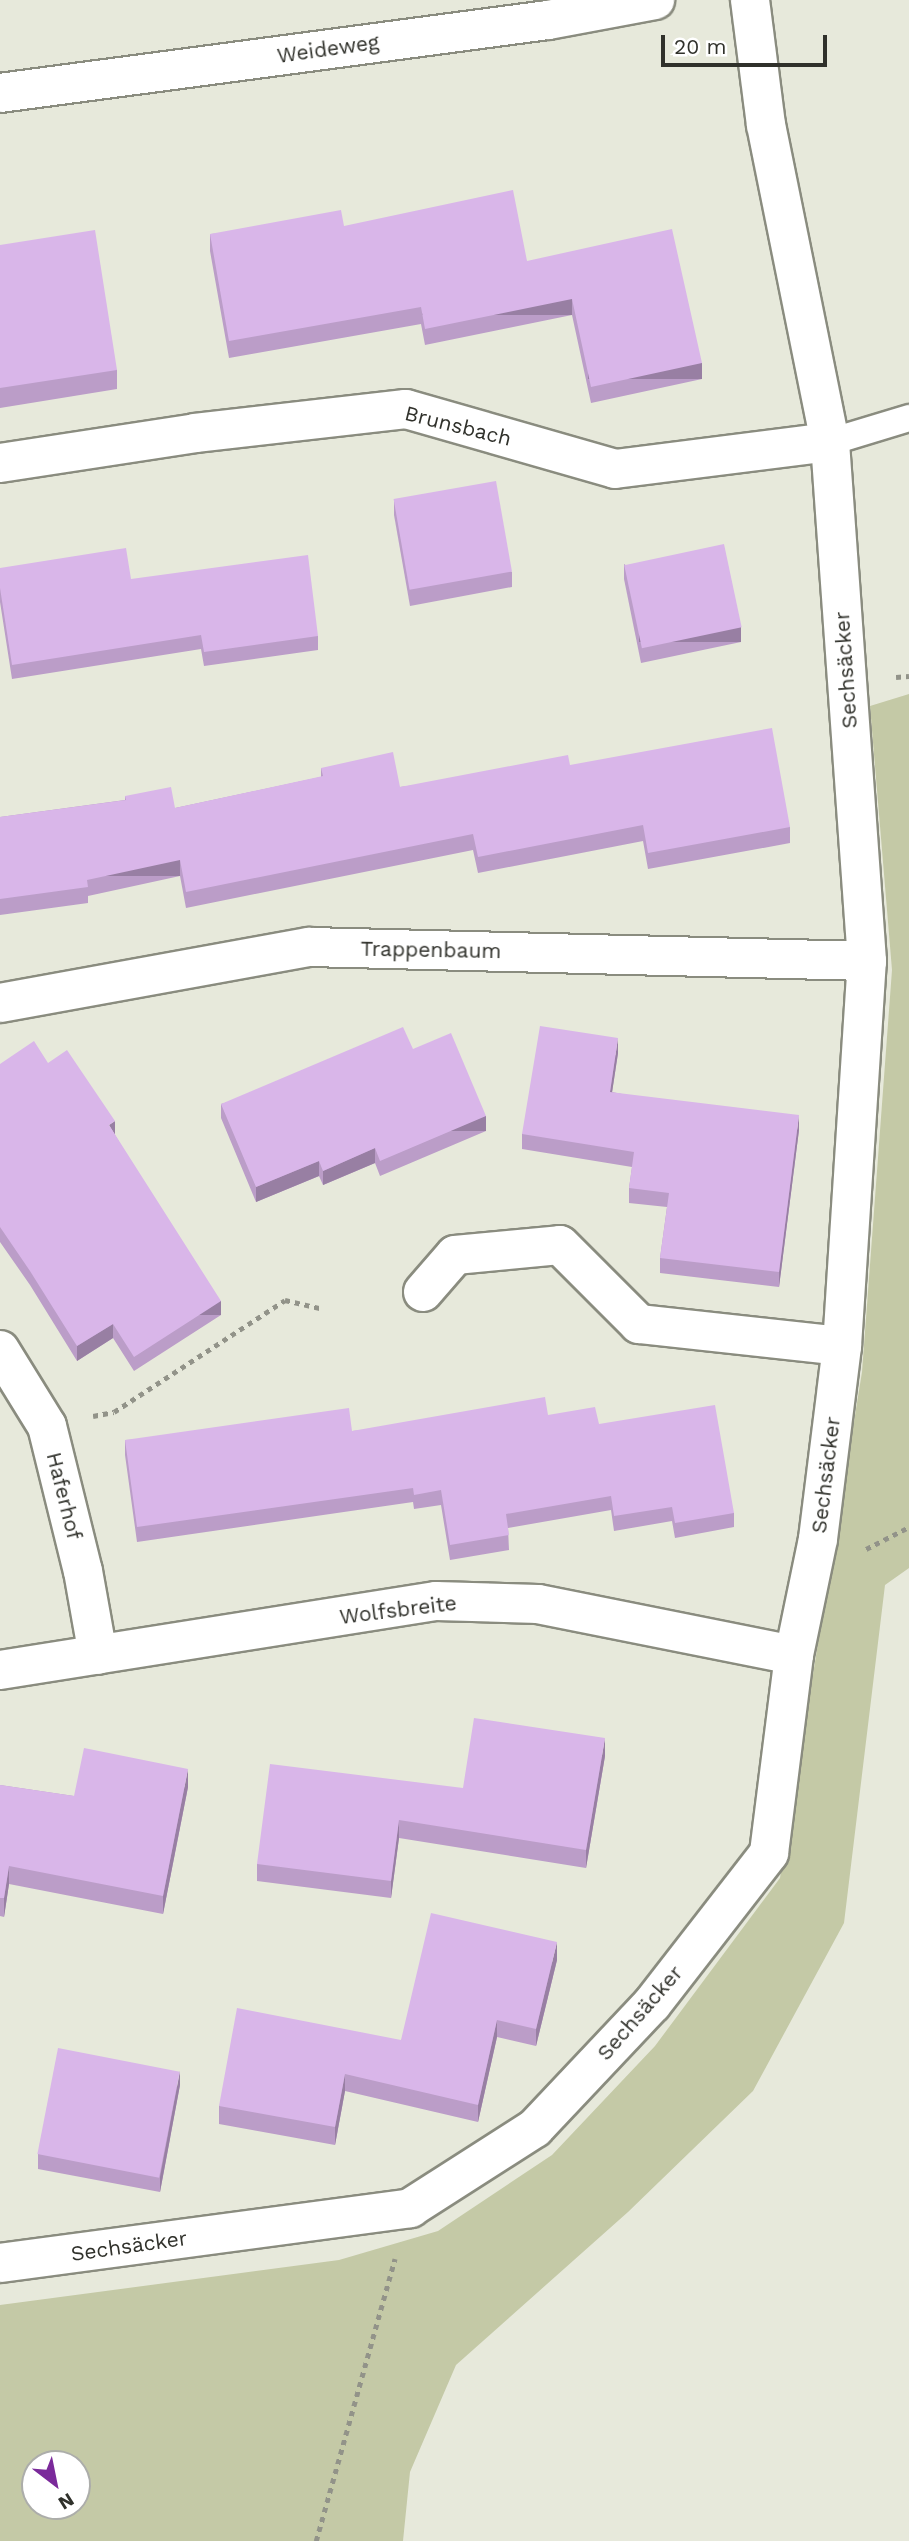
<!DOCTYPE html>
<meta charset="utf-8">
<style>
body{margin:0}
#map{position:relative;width:909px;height:2541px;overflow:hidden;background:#e7e9db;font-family:"Work Sans",sans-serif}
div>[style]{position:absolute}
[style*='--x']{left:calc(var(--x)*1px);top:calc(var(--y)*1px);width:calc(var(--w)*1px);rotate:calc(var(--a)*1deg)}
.green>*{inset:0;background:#c4c9a6}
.path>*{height:4.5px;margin-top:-2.25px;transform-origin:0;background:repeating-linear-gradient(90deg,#929389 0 5px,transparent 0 10px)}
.roads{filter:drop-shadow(2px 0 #8a8c7f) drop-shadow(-2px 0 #8a8c7f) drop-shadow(0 2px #8a8c7f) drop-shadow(0 -2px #8a8c7f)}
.lane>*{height:26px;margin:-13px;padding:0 13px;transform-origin:13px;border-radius:13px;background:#fff}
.street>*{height:38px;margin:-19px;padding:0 19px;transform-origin:19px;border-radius:19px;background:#fff}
.secondary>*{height:38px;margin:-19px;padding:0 19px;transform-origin:19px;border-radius:19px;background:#fff}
.wall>*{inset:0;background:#bb9dc8}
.shaded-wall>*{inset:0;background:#987fa3;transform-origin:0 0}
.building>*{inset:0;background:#d9b6e9;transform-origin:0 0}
span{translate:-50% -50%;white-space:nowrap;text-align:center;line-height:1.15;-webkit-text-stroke:6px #fff;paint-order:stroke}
.street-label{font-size:21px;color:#30312b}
.north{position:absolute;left:21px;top:2450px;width:70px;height:70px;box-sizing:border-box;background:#fff;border:2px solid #acadaa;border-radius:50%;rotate:148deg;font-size:19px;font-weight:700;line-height:28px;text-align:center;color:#30312b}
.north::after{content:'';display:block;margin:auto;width:24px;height:32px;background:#7b2a9b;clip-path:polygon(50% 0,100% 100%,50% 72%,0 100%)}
.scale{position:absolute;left:661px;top:35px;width:166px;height:32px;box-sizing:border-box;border:4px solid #30312b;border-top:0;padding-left:9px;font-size:21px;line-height:24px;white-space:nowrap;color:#30312b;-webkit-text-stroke:5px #fff;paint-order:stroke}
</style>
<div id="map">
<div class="green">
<div style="clip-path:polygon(evenodd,909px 694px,909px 1568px,885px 1585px,844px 1923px,753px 2091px,628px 2212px,456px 2365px,410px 2472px,403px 2541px,0 2541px,0 2305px,339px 2260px,438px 2231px,552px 2155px,655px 2046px,780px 1878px,862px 1372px,892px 970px,870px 706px,909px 694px,35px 2464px,77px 2464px,77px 2506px,35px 2506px,35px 2464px)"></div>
</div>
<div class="path">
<div style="--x:896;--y:677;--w:13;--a:-4"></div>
<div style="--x:93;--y:1416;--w:21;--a:-11"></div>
<div style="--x:114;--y:1412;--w:204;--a:-33.2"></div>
<div style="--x:285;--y:1300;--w:37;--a:13"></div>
<div style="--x:866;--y:1549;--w:48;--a:-27.1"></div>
<div style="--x:316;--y:2541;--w:293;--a:-74.4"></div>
</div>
<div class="roads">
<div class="lane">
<div style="--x:830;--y:442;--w:83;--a:-16.9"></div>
</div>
<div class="street">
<div style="--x:0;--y:463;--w:197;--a:-8.7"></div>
<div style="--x:195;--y:433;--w:212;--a:-6.5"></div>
<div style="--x:406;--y:409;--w:217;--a:16"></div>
<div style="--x:615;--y:469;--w:217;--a:-7.2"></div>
<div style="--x:0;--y:1003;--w:314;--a:-10.3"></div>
<div style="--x:309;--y:947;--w:558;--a:1.44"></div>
<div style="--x:423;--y:1292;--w:49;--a:-49.1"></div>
<div style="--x:455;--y:1255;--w:105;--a:-5.4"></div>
<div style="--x:560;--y:1245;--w:112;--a:45"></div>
<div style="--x:639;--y:1324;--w:204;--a:6.2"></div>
<div style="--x:0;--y:1350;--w:89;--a:58.3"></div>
<div style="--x:47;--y:1426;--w:149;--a:76.1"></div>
<div style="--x:83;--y:1571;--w:85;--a:79.9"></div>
<div style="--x:0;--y:1670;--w:441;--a:-9"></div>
<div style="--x:436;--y:1601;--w:102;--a:1.7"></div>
<div style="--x:538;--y:1604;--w:261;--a:11.3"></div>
<div style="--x:0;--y:2263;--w:414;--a:-7.6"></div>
<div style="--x:410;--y:2208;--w:148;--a:-32.6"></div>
<div style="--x:535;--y:2128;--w:170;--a:-46.7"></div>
<div style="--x:652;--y:2004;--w:191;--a:-52.2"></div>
<div style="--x:769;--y:1853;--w:200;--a:-82.8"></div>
<div style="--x:794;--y:1655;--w:118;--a:-78.3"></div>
<div style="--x:818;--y:1539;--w:194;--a:-82.9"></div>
<div style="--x:842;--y:1346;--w:386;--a:-86.3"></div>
<div style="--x:867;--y:961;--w:520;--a:-94.08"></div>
<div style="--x:830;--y:442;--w:323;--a:-101.4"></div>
<div style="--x:766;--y:125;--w:126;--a:-97.3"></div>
</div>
<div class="secondary">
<div style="--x:0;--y:93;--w:553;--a:-7.59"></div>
<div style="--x:548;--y:20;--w:109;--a:-10.6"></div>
</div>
</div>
<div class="wall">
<div style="clip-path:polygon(344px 226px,527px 261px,702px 379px,591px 403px,572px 315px,425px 345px,421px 324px,229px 358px,210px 251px,210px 234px)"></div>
<div style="clip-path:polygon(0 245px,117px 370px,117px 389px,0 408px)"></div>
<div style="clip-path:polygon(394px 500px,512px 572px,512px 587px,410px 606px,394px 515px)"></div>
<div style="clip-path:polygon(624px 564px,741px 642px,641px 663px,624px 579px)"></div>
<div style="clip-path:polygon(0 568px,131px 579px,318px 636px,318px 650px,204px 666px,201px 649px,12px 679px,0 602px)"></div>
<div style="clip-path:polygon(570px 765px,790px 827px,790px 843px,648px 869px,643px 841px,478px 873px,473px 850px,186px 908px,180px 876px,88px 896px,88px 903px,0 915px,0 817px,125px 800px,125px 796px,175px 808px,321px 777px,321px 768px,400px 787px)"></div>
<div style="clip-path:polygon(413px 1049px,486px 1131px,380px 1176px,375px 1163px,323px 1185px,319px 1176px,256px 1202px,221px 1118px,221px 1104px)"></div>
<div style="clip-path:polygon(618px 1053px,612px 1092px,799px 1130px,779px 1287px,660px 1273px,660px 1258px,667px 1207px,629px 1203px,629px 1188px,632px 1167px,522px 1149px,522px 1134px)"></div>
<div style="clip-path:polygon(48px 1063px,115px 1135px,221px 1315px,134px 1371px,113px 1338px,77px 1361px,30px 1285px,0 1242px,0 1064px)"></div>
<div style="clip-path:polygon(548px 1415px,599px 1424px,734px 1513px,734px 1527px,675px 1538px,672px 1521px,614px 1531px,611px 1510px,508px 1528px,509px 1550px,450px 1560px,441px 1505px,414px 1509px,413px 1502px,137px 1542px,125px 1455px,125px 1440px,352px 1431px)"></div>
<div style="clip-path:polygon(605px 1756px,586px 1868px,399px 1838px,391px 1898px,257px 1881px,257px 1864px,463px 1788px)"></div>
<div style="clip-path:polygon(0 1785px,74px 1796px,188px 1787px,163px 1914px,9px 1884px,4px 1917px,0 1916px)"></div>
<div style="clip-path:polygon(557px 1960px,536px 2046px,497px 2037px,478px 2122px,345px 2091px,335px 2145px,219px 2124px,219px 2106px,401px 2040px)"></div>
<div style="clip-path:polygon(180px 2085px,160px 2192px,38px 2169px,38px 2154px)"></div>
</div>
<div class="shaded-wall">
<div style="left:572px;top:299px;width:16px;height:150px;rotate:90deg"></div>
<div style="left:702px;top:363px;width:16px;height:114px;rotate:90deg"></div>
<div style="left:741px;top:627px;width:15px;height:102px;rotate:90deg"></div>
<div style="left:180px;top:860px;width:16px;height:95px;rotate:90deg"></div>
<div style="clip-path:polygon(618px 1038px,618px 1053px,610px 1106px,610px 1092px)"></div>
<div style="clip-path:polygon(799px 1115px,799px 1130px,779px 1287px,779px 1272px)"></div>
<div style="left:486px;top:1116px;width:15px;height:115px;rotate:90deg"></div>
<div style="clip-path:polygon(115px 1121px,115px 1135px,109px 1125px)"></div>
<div style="clip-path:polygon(375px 1148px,375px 1163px,323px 1185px,323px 1171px)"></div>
<div style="clip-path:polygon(319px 1161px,319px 1176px,256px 1202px,256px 1187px)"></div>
<div style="left:221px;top:1301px;width:14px;height:103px;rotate:90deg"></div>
<div style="clip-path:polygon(113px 1324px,113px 1338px,77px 1361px,77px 1346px)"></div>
<div style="clip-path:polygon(605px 1738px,605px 1756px,586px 1868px,586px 1850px)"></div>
<div style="clip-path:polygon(188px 1769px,188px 1787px,163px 1914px,163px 1896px)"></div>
<div style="clip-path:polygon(399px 1820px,399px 1838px,391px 1898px,391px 1881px)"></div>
<div style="clip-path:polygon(9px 1866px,9px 1884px,4px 1917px,4px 1898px)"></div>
<div style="clip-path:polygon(557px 1942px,557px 1960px,536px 2046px,536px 2029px)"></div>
<div style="clip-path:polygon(497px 2020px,497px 2037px,478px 2122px,478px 2105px)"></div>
<div style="clip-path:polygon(180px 2071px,180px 2085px,160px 2192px,160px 2177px)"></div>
<div style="clip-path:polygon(345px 2074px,345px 2091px,335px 2145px,335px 2127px)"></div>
</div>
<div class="building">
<div style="clip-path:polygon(513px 190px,527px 261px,672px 229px,702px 363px,591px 387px,572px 299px,425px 329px,421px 307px,229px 341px,210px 234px,341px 210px,344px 226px)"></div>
<div style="clip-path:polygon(95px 230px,117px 370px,0 388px,0 245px)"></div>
<div style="left:496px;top:481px;width:92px;height:104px;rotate:80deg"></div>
<div style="left:724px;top:544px;width:85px;height:102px;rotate:78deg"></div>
<div style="clip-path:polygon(126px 548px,131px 579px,308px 555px,318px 636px,204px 652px,201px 635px,12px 665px,0 588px,0 568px)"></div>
<div style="clip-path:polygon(772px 728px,790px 827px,648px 853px,643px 825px,478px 857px,473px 834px,186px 892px,180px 860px,87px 880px,88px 887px,0 899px,0 817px,126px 800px,125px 796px,171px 787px,175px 808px,323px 776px,321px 768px,393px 752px,400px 787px,568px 755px,570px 765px)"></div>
<div style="clip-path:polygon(540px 1026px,618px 1038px,610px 1092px,799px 1115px,779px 1272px,660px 1258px,669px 1193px,629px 1188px,634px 1152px,522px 1134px)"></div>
<div style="clip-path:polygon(403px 1027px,413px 1049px,451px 1033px,486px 1116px,380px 1161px,375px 1148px,323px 1171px,319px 1161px,256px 1187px,221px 1104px)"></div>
<div style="clip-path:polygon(34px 1041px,48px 1063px,67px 1050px,115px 1121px,109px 1125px,221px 1301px,134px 1357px,113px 1324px,77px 1346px,30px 1271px,0 1227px,0 1064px)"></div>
<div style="clip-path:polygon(545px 1397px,548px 1415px,595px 1407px,599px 1424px,715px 1405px,734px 1513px,675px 1523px,672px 1507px,614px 1516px,611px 1496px,506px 1514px,509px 1535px,450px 1545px,441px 1490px,414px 1495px,413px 1488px,137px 1527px,125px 1440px,349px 1408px,352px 1431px)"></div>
<div style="clip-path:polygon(474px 1718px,605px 1738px,586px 1850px,399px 1820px,391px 1881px,257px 1864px,270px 1764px,463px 1788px)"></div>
<div style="clip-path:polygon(84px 1748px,188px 1769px,163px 1896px,9px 1866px,4px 1898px,0 1898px,0 1785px,74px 1796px)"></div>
<div style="clip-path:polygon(431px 1913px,557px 1942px,536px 2029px,497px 2020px,478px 2105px,345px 2074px,335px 2127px,219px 2106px,237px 2008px,401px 2040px)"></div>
<div style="left:58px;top:2048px;width:124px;height:108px;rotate:11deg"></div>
</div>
<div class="street-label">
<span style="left:328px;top:49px;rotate:-8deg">Weideweg</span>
<span style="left:458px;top:426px;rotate:14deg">Brunsbach</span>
<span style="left:846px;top:670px;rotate:-94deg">Sechsäcker</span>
<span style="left:431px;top:950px;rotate:1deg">Trappenbaum</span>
<span style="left:826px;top:1475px;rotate:-83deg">Sechsäcker</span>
<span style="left:64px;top:1496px;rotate:76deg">Haferhof</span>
<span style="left:398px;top:1610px;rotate:-7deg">Wolfsbreite</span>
<span style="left:640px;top:2013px;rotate:-49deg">Sechsäcker</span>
<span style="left:129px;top:2246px;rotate:-8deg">Sechsäcker</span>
</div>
<div class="north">N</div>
<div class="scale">20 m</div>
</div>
